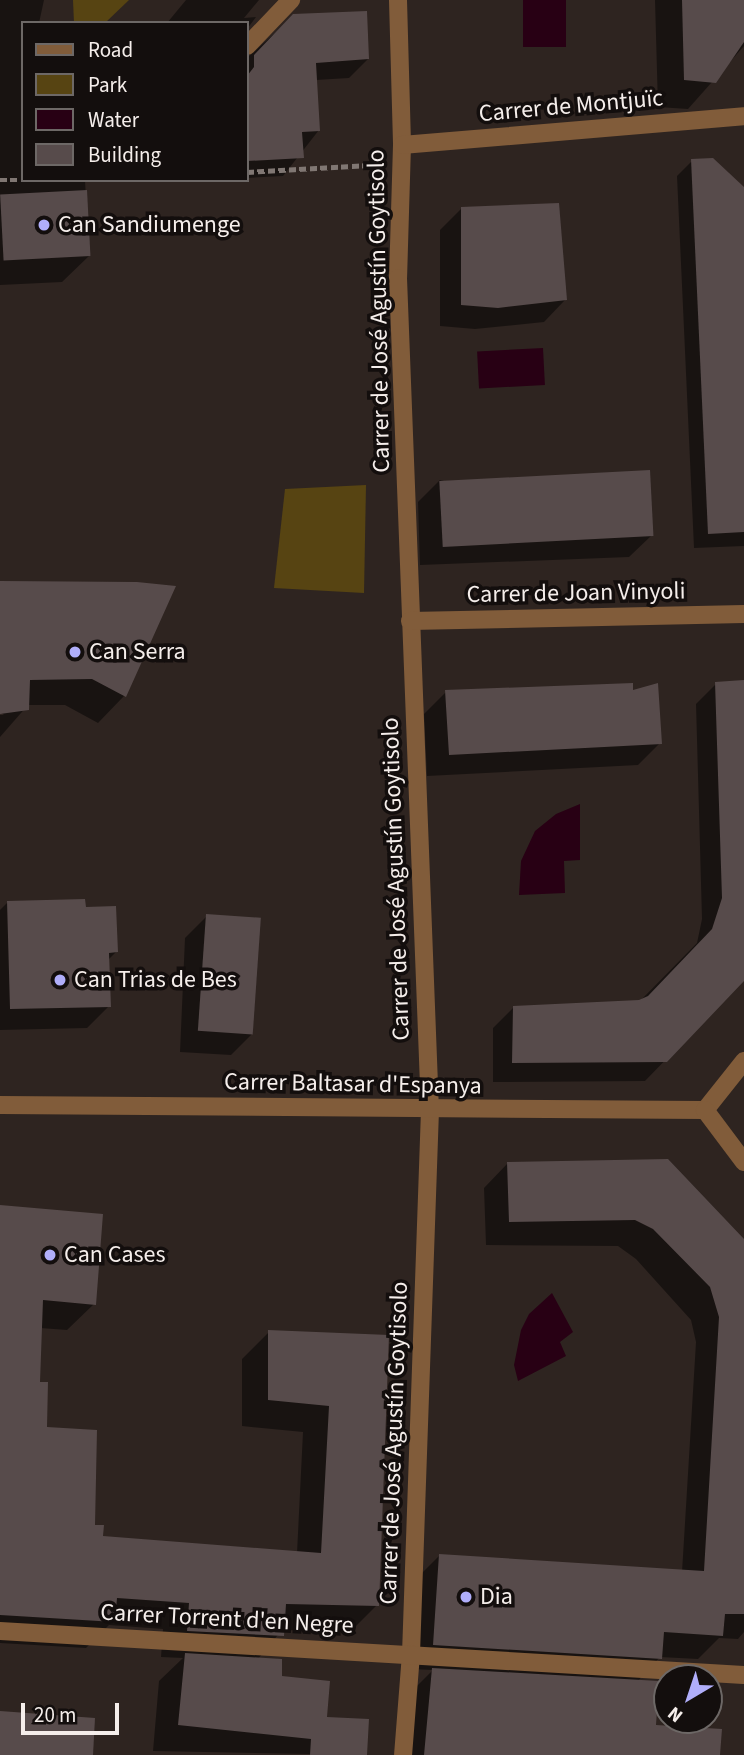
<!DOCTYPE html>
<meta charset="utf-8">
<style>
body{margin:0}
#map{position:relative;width:744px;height:1755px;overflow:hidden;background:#2e2420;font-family:"Source Sans 3",sans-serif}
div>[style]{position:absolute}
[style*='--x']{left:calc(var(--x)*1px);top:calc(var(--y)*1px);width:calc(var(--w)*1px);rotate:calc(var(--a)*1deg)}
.green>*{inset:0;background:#574412}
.water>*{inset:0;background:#280014;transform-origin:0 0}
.shadow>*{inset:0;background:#0007}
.building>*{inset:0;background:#574b4b;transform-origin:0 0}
.path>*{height:4.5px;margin-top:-2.25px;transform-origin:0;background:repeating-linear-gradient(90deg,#807773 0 7px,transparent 0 10.5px)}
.minor>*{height:18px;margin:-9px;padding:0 9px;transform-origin:9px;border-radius:9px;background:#815c3a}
.tertiary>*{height:18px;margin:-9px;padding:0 9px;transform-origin:9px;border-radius:9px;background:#815c3a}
.dots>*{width:19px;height:19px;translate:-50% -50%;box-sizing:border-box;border:4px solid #130e0d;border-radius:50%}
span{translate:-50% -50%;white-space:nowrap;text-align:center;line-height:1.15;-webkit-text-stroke:7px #130e0d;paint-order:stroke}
.street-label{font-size:24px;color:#f5eeeb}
.poi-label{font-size:24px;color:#f5eeeb}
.left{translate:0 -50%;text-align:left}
.legend{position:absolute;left:21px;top:21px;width:228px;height:161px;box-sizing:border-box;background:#130e0d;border:2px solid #6d6866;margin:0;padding:9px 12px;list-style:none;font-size:21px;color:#f5eeeb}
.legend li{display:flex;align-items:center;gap:14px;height:35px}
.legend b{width:35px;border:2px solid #6d6866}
.north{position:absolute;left:653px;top:1664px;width:70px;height:70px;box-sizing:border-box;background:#130e0d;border:2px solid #6d6866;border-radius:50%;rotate:219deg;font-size:19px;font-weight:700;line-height:28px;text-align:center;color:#f5eeeb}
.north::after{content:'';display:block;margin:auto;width:24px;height:32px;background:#b0aefa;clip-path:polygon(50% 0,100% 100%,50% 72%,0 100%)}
.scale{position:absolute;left:21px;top:1703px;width:98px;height:32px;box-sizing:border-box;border:4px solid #f5eeeb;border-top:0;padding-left:9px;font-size:21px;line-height:24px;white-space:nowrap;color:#f5eeeb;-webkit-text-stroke:5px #130e0d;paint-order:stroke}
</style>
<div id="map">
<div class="green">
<div style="clip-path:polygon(73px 0,129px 0,105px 23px,74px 23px)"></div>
<div style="clip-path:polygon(366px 485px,364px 593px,274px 588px,285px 489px)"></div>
</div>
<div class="water">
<div style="left:523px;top:0;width:43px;height:47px"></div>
<div style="left:543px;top:348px;width:37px;height:66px;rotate:87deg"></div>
<div style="clip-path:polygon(580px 804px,580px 860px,564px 861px,565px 893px,519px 895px,521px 861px,535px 831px,556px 814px)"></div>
<div style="clip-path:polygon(552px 1293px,573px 1332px,560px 1342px,566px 1356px,518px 1381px,514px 1365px,521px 1330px,529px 1314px)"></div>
</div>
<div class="shadow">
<div style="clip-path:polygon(0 0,44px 0,39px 23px,23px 23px,23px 180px,85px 180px,89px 256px,62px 282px,0 285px)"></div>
<div style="clip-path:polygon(186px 0,259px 0,244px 18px,256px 17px,247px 29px,247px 23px,167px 23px)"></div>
<div style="clip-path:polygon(655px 0,744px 0,744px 46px,688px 109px,658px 107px)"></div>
<div style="clip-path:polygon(294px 16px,368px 59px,349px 78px,316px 80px,319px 130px,283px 176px,247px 178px,247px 58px)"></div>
<div style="clip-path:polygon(692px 161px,744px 190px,744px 546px,694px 548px,677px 176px)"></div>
<div style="clip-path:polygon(462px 208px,565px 300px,544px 322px,475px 329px,440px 326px,440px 230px)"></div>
<div style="clip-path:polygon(440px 480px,651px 536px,629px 557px,420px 565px,418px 502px)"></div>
<div style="clip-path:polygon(0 584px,174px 588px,124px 696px,98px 723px,65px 705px,28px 705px,0 737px,0 715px,4px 715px,0 712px)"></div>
<div style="clip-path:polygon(744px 682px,744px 979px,645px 1081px,493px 1082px,493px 1028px,513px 1008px,639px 1002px,697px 943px,702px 919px,696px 704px,716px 684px)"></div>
<div style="clip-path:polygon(446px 692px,660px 743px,638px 765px,427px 776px,424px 714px)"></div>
<div style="clip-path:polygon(8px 902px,84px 909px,116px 952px,108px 960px,109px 1006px,87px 1028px,0 1030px,0 910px)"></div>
<div style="clip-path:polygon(207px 916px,253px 1033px,231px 1055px,180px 1052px,185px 938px)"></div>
<div style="clip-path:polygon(507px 1164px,744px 1242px,744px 1632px,738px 1639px,719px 1638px,698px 1659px,660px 1657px,637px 1682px,655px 1727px,719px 1755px,401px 1755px,406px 1697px,433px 1670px,410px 1669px,416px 1579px,440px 1555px,682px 1572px,696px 1342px,691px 1320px,636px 1259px,618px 1246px,486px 1245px,484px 1188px)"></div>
<div style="clip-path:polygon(0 1208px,94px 1304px,67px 1330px,40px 1328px,38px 1383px,45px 1429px,101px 1537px,297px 1553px,303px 1432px,242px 1426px,242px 1359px,269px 1332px,387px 1337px,377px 1605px,350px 1632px,282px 1630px,258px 1659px,366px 1755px,153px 1751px,159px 1681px,183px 1658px,161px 1657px,163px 1629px,109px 1625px,86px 1648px,0 1643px)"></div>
</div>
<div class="building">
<div style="clip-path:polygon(682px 0,744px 0,744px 42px,716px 83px,684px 80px)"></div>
<div style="clip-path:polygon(367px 11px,369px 59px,316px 63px,320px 131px,302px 132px,304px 158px,247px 161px,247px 76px,254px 67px,254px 55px,293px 14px)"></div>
<div style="clip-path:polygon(713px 158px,744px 187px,744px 532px,708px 534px,691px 159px)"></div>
<div style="left:87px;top:190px;width:66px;height:87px;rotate:87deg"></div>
<div style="clip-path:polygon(559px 203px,567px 300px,498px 308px,461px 305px,461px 207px)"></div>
<div style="left:650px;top:470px;width:66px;height:211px;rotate:87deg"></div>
<div style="clip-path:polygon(0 581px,137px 582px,176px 586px,126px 697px,92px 679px,30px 680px,29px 710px,0 714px)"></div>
<div style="clip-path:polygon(744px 680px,744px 981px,667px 1062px,512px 1063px,513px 1006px,639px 1000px,648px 996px,712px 929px,722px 898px,715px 682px)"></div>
<div style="clip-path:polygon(633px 683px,633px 690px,658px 683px,662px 744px,449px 755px,445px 690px)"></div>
<div style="clip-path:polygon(85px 899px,86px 907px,116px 906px,118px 952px,109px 953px,111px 1007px,10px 1009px,7px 901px)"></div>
<div style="left:206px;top:914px;width:55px;height:117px;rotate:4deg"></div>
<div style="clip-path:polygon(668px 1159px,744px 1239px,744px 1614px,725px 1614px,723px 1636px,664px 1632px,662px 1659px,433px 1645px,439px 1554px,704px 1571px,719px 1317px,710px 1287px,653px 1229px,635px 1220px,509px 1222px,507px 1162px)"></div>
<div style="clip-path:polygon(0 1205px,103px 1214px,96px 1305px,43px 1300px,40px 1382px,48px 1382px,47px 1427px,97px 1430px,95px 1525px,104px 1525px,103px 1536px,321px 1553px,329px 1406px,268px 1400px,268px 1330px,389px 1335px,379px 1606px,286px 1604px,284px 1636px,187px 1631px,189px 1603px,117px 1598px,115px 1622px,0 1615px)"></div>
<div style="clip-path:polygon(185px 1653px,282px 1659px,282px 1676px,330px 1681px,327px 1717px,369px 1719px,367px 1755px,310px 1755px,311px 1739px,178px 1725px)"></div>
<div style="clip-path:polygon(432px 1668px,659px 1681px,656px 1725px,722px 1729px,720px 1755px,424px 1755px)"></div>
<div style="clip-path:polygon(0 1711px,95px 1718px,93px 1755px,0 1755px)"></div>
</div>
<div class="path">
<div style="--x:247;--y:172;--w:123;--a:-3.3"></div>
<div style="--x:370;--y:165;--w:9;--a:36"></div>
<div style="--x:0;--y:180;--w:23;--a:0"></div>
</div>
<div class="minor">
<div style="--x:398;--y:0;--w:145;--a:88.4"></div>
<div style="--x:402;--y:145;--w:133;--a:91.7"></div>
<div style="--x:398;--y:278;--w:833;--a:87.8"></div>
<div style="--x:430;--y:1110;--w:544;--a:92"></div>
<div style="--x:411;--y:1654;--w:101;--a:94.5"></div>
<div style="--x:247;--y:46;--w:64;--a:-46.3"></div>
<div style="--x:402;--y:145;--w:343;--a:-4.8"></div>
<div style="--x:410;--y:621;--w:334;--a:-1.2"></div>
<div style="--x:0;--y:1105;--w:705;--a:0.41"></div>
<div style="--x:0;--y:1631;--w:745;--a:3.38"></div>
</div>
<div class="tertiary">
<div style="--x:744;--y:1061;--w:63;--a:128.5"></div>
<div style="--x:705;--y:1110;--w:65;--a:53.1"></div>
</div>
<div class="dots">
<div style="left:44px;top:225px;background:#b0aefa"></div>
<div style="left:75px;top:652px;background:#b0aefa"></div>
<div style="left:60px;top:980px;background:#b0aefa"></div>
<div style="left:50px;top:1255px;background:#b0aefa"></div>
<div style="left:466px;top:1597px;background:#b0aefa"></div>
</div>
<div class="street-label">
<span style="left:571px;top:106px;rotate:-5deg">Carrer de Montjuïc</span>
<span style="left:379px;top:311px;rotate:-91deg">Carrer de José Agustín Goytisolo</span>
<span style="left:576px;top:593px;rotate:-1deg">Carrer de Joan Vinyoli</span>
<span style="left:396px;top:879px;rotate:-92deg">Carrer de José Agustín Goytisolo</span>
<span style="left:353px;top:1084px;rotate:1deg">Carrer Baltasar d'Espanya</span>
<span style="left:394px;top:1443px;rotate:-88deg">Carrer de José Agustín Goytisolo</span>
<span style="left:227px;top:1619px;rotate:3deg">Carrer Torrent d'en Negre</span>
</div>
<div class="poi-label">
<span class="left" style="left:58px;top:225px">Can Sandiumenge</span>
<span class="left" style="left:89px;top:652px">Can Serra</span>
<span class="left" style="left:74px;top:980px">Can Trias de Bes</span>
<span class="left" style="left:64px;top:1255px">Can Cases</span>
<span class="left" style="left:480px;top:1597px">Dia</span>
</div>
<ul class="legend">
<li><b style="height:9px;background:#815c3a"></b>Road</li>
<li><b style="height:19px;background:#574412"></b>Park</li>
<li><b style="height:19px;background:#280014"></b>Water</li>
<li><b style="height:19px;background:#574b4b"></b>Building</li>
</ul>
<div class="north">N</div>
<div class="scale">20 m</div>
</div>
